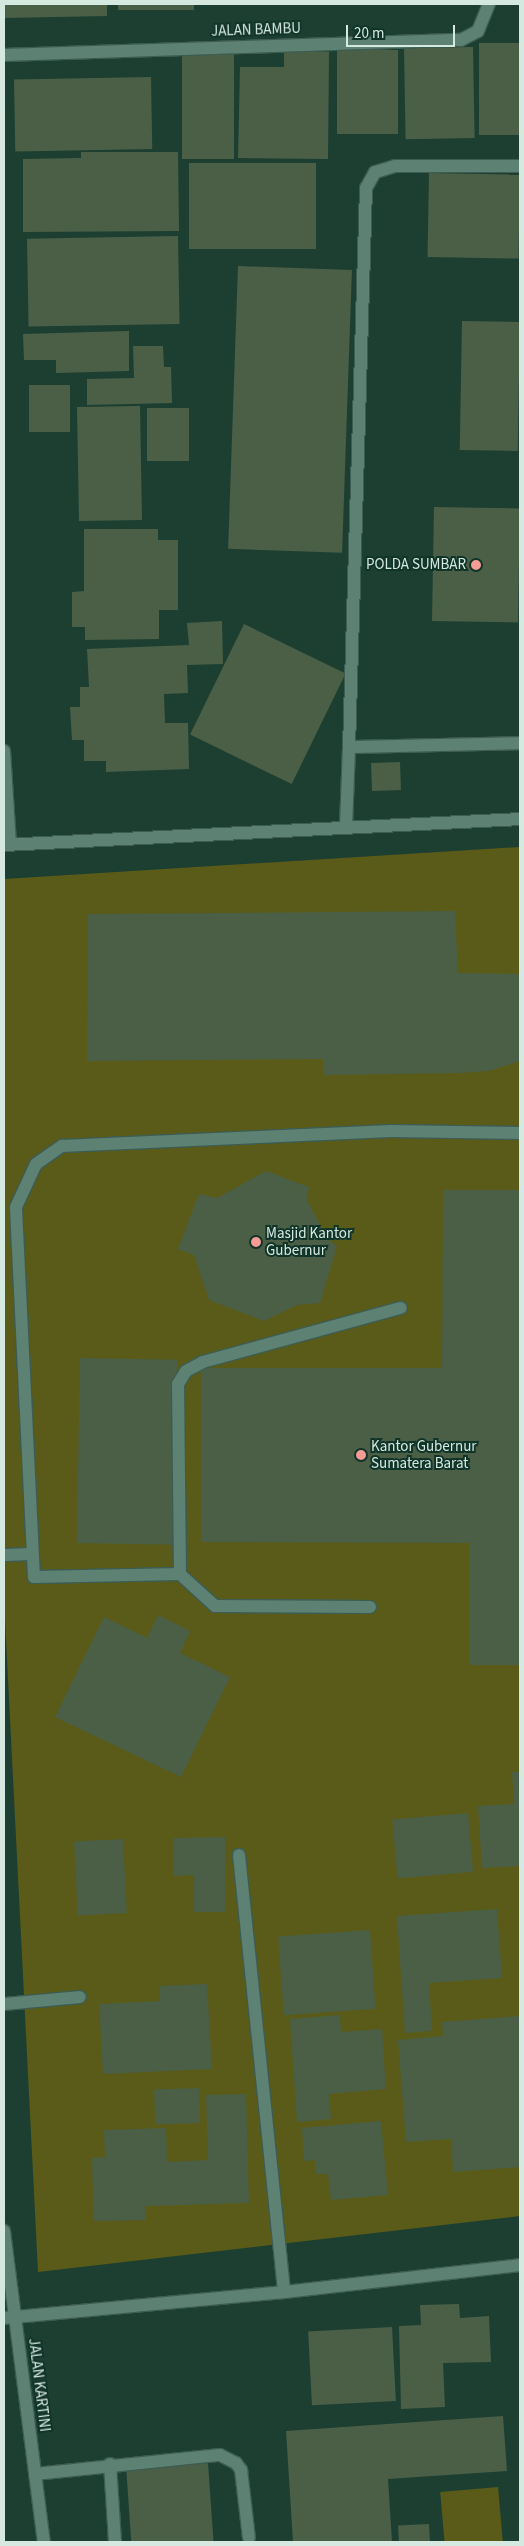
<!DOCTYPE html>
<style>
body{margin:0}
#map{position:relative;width:524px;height:2546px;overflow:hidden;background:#1c3f32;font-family:"Source Sans 3",sans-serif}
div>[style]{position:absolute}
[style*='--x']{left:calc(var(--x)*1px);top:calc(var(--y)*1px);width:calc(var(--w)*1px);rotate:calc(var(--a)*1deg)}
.green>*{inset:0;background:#5a5b18;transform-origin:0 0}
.building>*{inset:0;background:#4b5f47;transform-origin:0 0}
.roads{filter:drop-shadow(1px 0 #3d5c52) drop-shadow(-1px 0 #3d5c52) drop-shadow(0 1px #3d5c52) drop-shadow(0 -1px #3d5c52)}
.lane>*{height:12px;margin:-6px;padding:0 6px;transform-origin:6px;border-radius:6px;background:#5d8173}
.street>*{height:12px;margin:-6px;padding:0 6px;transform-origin:6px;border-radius:6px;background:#5d8173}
.dots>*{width:14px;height:14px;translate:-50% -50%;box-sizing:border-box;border:2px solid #113429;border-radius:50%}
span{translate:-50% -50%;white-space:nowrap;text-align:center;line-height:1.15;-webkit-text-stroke:4px #113429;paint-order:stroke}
.street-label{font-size:15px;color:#d6e9e1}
.poi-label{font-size:15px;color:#d6e9e1}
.right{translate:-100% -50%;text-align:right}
.left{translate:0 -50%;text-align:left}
.frame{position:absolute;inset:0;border:5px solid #d6e9e1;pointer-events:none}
.scale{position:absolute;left:346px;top:25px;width:109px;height:22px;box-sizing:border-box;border:2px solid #d6e9e1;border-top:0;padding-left:6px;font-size:15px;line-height:18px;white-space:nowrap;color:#d6e9e1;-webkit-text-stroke:4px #113429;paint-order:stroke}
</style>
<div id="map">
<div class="green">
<div style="clip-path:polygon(520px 847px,520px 2216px,38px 2272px,4px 1600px,4px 879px)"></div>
<div style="left:498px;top:2487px;width:55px;height:58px;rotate:85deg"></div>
</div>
<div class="building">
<div style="clip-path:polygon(4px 4px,107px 4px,107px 16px,4px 18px)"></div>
<div style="left:118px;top:4px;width:76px;height:6px"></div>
<div style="left:479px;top:43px;width:41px;height:92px"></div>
<div style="left:473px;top:47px;width:91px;height:69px;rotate:89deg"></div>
<div style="left:337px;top:50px;width:61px;height:84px"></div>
<div style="clip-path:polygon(284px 52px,329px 52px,328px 159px,238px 158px,240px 67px,284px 67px)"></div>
<div style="left:182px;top:54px;width:52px;height:105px"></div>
<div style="left:151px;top:77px;width:72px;height:137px;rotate:89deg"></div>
<div style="clip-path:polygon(81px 152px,178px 152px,179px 231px,23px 232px,23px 159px,81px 158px)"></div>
<div style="left:189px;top:163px;width:127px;height:86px"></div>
<div style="left:429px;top:173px;width:91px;height:84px;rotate:1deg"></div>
<div style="left:178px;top:236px;width:88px;height:151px;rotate:89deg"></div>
<div style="left:238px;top:266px;width:114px;height:283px;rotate:2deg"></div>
<div style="left:462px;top:321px;width:58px;height:129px;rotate:1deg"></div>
<div style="clip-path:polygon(129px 331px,129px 371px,56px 373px,56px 360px,24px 360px,23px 334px)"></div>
<div style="clip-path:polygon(133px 346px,163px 346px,164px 367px,171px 367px,172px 403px,87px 405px,87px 379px,134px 378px)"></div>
<div style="left:29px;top:385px;width:41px;height:47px"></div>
<div style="left:140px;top:406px;width:114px;height:63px;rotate:89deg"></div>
<div style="left:147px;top:408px;width:42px;height:53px"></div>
<div style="left:434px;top:507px;width:86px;height:114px;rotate:1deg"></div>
<div style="clip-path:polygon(84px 529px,158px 529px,158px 540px,178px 540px,178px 610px,159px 610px,159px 639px,85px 640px,85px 627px,72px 627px,72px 592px,84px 591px)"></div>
<div style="clip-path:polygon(222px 621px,223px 664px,187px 665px,188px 693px,164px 694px,165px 723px,188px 723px,189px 769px,106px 772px,106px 761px,84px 761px,84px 740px,72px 740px,70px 707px,80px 707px,80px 687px,89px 687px,87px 649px,189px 645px,187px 623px)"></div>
<div style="left:244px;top:624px;width:113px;height:123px;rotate:26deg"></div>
<div style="left:400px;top:762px;width:28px;height:29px;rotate:88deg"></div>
<div style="clip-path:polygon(455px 911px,458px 973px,520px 974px,520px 1061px,489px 1071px,458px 1073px,323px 1075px,323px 1059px,87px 1061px,88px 914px)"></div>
<div style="clip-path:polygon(266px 1171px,309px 1187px,307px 1200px,326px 1236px,337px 1247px,320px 1303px,297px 1305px,264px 1321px,209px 1300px,194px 1255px,178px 1249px,199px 1194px,217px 1198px)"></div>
<div style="clip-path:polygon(443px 1190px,520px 1190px,520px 1665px,469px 1665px,469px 1543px,201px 1542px,201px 1368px,442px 1368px)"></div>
<div style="left:80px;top:1358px;width:97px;height:185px;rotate:1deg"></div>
<div style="clip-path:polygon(158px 1615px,190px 1631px,180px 1653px,230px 1677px,181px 1777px,55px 1717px,104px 1617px,147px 1638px)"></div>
<div style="clip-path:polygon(512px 1772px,520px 1772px,520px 1866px,482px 1868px,478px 1806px,514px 1804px)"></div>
<div style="left:468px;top:1813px;width:59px;height:76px;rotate:85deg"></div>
<div style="clip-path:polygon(225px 1837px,226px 1912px,194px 1912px,194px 1875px,174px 1876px,174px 1838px)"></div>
<div style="left:123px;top:1839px;width:74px;height:49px;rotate:87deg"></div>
<div style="clip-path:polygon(497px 1909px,502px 1978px,429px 1983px,432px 2031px,405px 2033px,397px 1916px)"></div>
<div style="left:370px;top:1930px;width:79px;height:92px;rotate:86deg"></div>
<div style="clip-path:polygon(207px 1984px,212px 2069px,103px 2074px,99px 2004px,160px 2001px,159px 1986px)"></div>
<div style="clip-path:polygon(340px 2015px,341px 2032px,382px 2029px,386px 2089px,329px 2094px,331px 2119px,297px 2122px,290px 2019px)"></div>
<div style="clip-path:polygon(520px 2016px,520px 2167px,453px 2172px,451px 2139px,406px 2142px,398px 2040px,443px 2036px,442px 2022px)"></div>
<div style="left:199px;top:2088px;width:35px;height:45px;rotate:88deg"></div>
<div style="clip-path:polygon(246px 2094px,249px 2203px,145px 2206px,146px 2220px,94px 2221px,92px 2158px,105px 2157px,104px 2130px,166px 2128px,167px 2162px,208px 2160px,206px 2095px)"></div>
<div style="clip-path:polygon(381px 2121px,388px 2195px,331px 2200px,328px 2174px,316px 2174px,315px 2160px,304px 2161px,302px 2128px)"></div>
<div style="clip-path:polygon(459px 2304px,460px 2318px,489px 2316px,491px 2362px,443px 2363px,445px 2407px,401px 2409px,399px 2326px,421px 2325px,420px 2305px)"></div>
<div style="left:392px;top:2327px;width:74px;height:84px;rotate:87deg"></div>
<div style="clip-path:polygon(503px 2416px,507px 2471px,388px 2479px,392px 2542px,293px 2542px,286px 2431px)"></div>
<div style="left:208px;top:2463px;width:79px;height:82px;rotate:86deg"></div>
<div style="left:429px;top:2524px;width:18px;height:31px;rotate:87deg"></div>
</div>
<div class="roads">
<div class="lane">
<div style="--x:520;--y:166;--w:125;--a:180"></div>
<div style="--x:395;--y:166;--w:21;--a:163"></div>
<div style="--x:375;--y:172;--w:18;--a:119"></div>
<div style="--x:366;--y:188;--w:559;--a:91.74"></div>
<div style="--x:349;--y:747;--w:171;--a:-1.3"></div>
<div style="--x:346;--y:826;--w:79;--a:-87.8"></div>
<div style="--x:239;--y:1855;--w:439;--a:84.1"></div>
<div style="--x:4;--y:2004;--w:76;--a:-5.3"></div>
<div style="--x:110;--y:2464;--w:78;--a:86.3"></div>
<div style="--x:35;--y:2474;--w:186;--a:-5.9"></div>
<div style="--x:220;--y:2455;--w:18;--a:27"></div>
<div style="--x:236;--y:2463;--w:9;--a:54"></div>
<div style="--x:241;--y:2470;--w:68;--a:83.3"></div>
</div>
<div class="street">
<div style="--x:4;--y:55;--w:457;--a:-1.9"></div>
<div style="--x:461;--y:40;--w:19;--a:-28"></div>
<div style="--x:478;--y:31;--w:29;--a:-68"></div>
<div style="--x:4;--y:751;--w:94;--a:86.3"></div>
<div style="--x:4;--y:845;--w:517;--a:-2.88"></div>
<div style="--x:4;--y:1555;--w:27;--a:-2"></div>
<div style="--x:180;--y:1574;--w:190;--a:-90.6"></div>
<div style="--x:178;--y:1384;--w:15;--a:-58"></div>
<div style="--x:186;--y:1371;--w:19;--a:-28"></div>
<div style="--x:203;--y:1362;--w:205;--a:-15.3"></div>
<div style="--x:370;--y:1607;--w:155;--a:-179.6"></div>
<div style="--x:215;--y:1606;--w:47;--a:-137.6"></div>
<div style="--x:180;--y:1574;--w:146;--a:178.8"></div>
<div style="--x:34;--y:1577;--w:370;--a:-92.8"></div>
<div style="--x:16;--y:1207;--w:47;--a:-65.1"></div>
<div style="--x:36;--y:1164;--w:32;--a:-35"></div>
<div style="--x:62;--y:1146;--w:329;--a:-2.6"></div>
<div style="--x:391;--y:1131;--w:129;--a:0.9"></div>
<div style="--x:4;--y:2231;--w:314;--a:82.7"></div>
<div style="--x:4;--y:2318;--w:281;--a:-5.3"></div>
<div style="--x:284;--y:2292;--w:238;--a:-6.5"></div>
</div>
</div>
<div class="dots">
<div style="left:476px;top:565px;background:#f59c94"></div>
<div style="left:256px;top:1242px;background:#f59c94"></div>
<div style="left:361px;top:1455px;background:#f59c94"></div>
</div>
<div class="street-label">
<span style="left:256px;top:30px;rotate:-2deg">JALAN BAMBU</span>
<span style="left:39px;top:2385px;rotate:83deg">JALAN KARTINI</span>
</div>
<div class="poi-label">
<span class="right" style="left:466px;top:565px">POLDA SUMBAR</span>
<span class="left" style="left:266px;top:1242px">Masjid Kantor<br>Gubernur</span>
<span class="left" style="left:371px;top:1455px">Kantor Gubernur<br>Sumatera Barat</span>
</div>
<div class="frame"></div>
<div class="scale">20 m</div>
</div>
